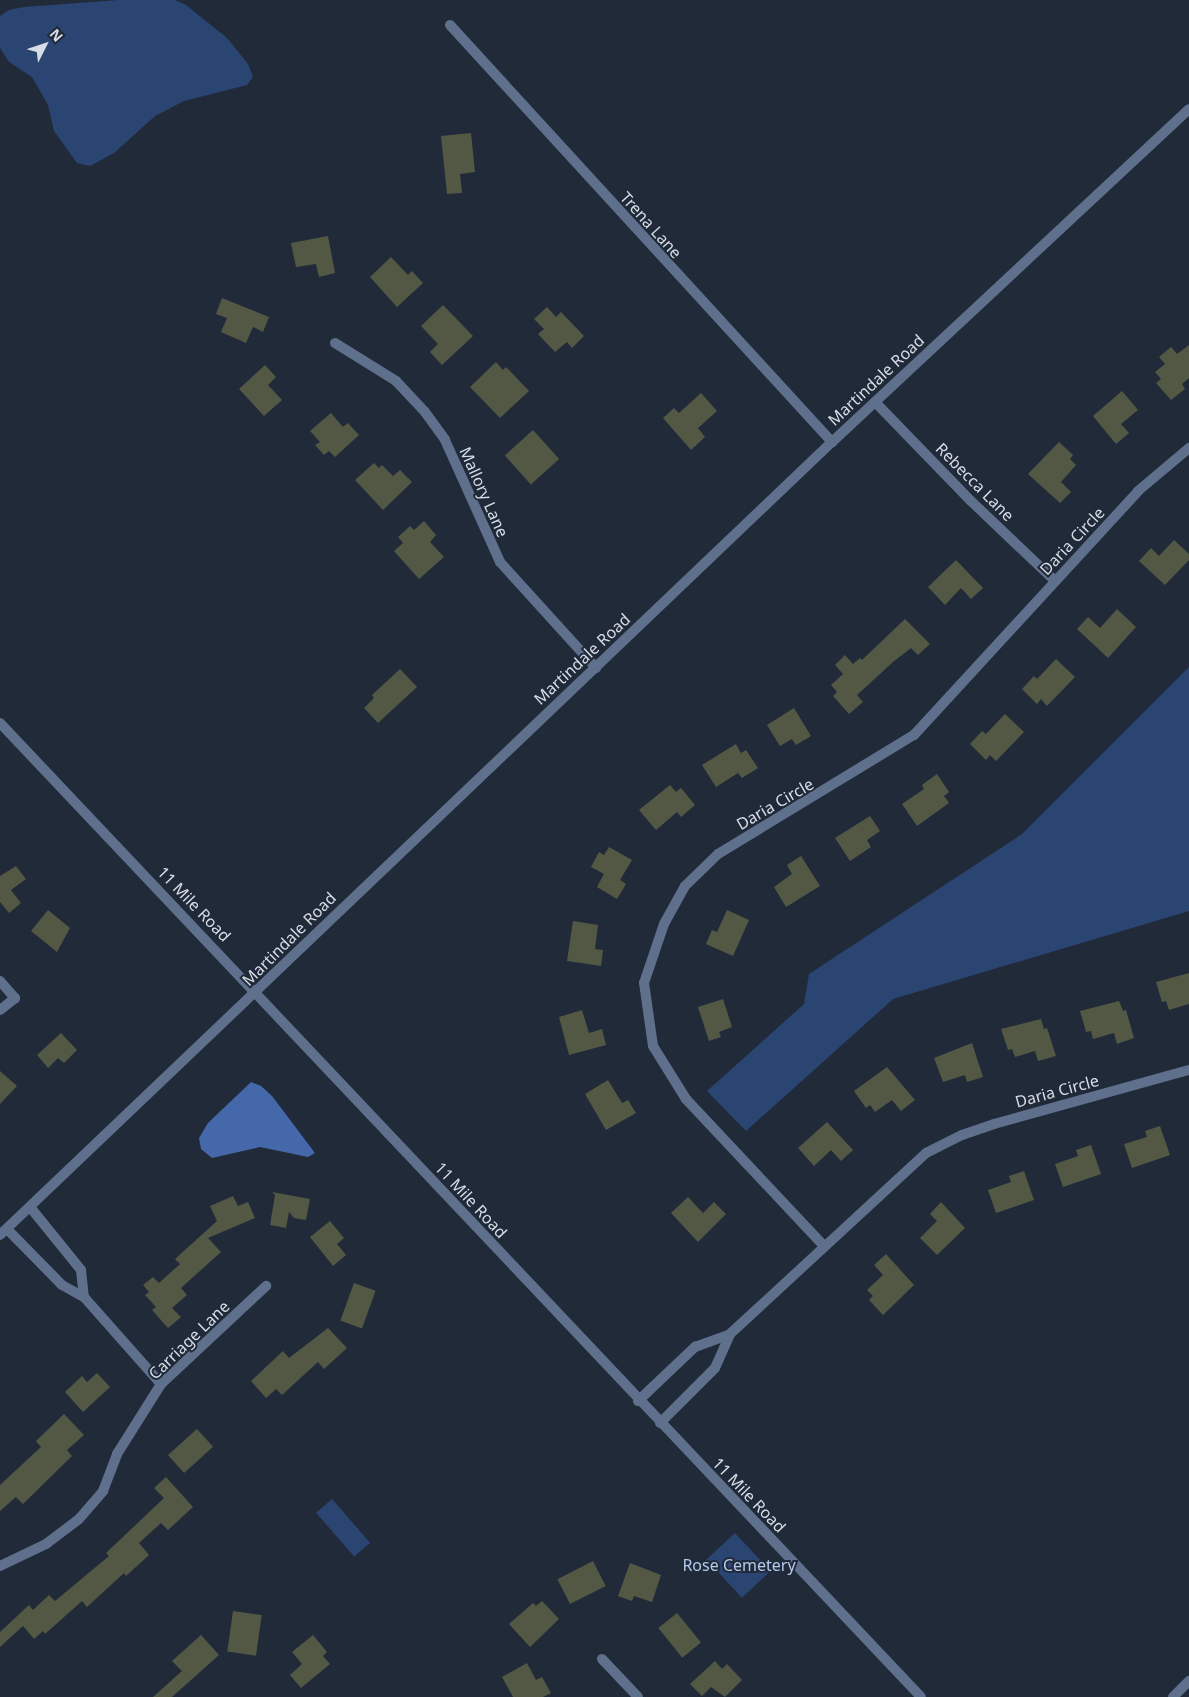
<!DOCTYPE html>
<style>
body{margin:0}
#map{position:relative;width:1189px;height:1697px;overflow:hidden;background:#212a39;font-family:"Noto Sans",sans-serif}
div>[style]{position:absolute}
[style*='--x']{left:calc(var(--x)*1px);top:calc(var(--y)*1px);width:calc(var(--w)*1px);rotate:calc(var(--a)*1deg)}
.green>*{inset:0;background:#2b4573;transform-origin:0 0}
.water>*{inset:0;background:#4568aa}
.building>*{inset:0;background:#535845;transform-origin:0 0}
.minor>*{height:10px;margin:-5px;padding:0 5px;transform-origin:5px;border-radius:5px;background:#5f708d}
.tertiary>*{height:10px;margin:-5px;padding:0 5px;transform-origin:5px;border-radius:5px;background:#5f708d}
span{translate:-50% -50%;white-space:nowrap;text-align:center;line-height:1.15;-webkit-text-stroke:4px #212a39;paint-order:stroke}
.street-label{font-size:16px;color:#d7dde7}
.park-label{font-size:16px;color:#b4c9ee}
.north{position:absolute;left:20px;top:20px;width:50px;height:50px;-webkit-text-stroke:4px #212a39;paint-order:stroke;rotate:49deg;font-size:14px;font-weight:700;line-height:20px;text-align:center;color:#d7dde7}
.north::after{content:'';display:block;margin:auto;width:18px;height:22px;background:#d7dde7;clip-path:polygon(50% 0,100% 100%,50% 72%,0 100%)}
</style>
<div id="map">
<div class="green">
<div style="clip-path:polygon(119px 0,175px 0,186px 5px,227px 38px,248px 64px,253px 77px,247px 85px,184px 101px,155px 116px,114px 153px,90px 166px,77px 163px,54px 131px,48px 105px,32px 77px,9px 62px,0 48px,0 16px,9px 10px,24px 7px)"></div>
<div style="clip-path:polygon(1189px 667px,1189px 911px,893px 999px,746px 1131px,707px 1091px,804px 1004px,809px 974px,1022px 834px)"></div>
<div style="left:332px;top:1499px;width:58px;height:21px;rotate:49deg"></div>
<div style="left:735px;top:1533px;width:52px;height:39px;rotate:47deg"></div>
</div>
<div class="water">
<div style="clip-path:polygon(251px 1082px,261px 1086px,272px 1096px,315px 1153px,308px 1157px,260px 1147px,212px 1158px,201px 1149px,199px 1138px,208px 1123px)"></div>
</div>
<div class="building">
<div style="clip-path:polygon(471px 133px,475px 172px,460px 174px,462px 193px,447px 194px,441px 136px)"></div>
<div style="clip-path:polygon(328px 236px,335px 273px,319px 277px,316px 264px,296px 267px,291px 243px)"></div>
<div style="clip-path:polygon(391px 257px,408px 275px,412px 271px,423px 283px,397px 307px,370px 277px)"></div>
<div style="clip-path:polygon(222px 298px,269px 317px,263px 332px,253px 327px,246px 343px,221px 332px,227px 318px,216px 314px)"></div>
<div style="clip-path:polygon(443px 305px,473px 336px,442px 365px,430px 352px,438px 344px,421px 326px)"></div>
<div style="clip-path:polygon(547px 307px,556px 317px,561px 312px,584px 336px,572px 348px,567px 342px,555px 352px,538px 334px,544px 329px,534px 319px)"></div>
<div style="clip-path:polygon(1189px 345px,1189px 378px,1182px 384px,1185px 389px,1171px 400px,1156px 383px,1161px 379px,1155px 372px,1165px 364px,1159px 357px,1171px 347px,1177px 354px)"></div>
<div style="clip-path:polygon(496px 362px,503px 370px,506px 367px,529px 391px,500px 418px,470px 387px)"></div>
<div style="clip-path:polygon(265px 365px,276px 377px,268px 385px,282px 400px,264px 416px,239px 389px)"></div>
<div style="clip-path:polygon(1122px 391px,1138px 410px,1121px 424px,1129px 433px,1116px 444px,1093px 416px)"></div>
<div style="clip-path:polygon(701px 393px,717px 411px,698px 428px,705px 437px,691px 450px,663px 418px,674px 408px,679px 413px)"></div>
<div style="clip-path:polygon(331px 413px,343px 427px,348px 423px,359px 435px,335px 457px,329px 451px,324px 455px,315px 445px,320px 442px,310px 431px)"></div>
<div style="left:533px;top:430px;width:39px;height:38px;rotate:48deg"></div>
<div style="clip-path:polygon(1059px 442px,1073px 455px,1070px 459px,1076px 465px,1061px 482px,1071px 492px,1060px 503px,1028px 474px)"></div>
<div style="clip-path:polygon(374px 463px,379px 468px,382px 465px,393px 476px,400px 470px,412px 482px,383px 510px,355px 480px)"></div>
<div style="clip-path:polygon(424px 521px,436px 535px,430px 542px,444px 557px,419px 579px,394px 551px,403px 543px,398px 537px,410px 526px,414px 530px)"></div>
<div style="clip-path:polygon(1174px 540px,1189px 554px,1189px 560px,1165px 585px,1139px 561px,1151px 548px,1159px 556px)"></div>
<div style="clip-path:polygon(956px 560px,983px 588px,971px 599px,961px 588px,945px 605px,928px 587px)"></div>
<div style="clip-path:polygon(1117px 609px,1136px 627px,1108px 658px,1077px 629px,1088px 617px,1100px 628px)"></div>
<div style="clip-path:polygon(905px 619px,930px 644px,918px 655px,911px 648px,893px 662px,857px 695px,863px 702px,849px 714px,833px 696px,837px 692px,831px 685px,843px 674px,835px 665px,845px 655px,853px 664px,860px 658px,862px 660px)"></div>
<div style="clip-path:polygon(1056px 659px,1075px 677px,1047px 706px,1041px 699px,1037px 704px,1022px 689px,1034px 676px,1037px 679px)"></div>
<div style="clip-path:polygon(400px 669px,417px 687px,378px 723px,364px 708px,374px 698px,372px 695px)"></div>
<div style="clip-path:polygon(794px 708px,811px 736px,796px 745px,792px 739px,780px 746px,767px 725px)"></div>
<div style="clip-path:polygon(1005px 714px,1024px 732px,996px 761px,990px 755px,986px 760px,970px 744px,982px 731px,986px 734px)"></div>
<div style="clip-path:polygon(736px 744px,741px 753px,746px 750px,758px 768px,742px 778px,738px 773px,716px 787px,702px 765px)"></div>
<div style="clip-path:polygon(937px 774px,949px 792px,944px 796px,949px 803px,917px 826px,902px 804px,924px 789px,922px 785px)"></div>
<div style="clip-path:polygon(670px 785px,676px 792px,681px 788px,695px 805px,681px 817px,677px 812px,656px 830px,639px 810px)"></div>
<div style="clip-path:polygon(870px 816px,880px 831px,867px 840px,871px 847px,850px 861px,835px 838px)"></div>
<div style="clip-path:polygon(609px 847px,632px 860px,620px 880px,626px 884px,617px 899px,597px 887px,604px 874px,591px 867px,599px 852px,604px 855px)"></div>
<div style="clip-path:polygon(801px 856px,820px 886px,786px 907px,774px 887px,792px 874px,787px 865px)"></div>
<div style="clip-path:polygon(16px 866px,26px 879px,11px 890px,21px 903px,9px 913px,0 902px,0 876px)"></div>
<div style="clip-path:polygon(48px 910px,70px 928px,57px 952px,31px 931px)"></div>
<div style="clip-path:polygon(727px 910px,749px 920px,733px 956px,706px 944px,712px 930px,717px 932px)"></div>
<div style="clip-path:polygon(573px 921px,598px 925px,595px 949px,603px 950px,601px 966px,567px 961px)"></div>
<div style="clip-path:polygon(1189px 973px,1189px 1004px,1169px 1010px,1166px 1001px,1162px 1002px,1156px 982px)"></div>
<div style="clip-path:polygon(723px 999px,732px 1027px,719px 1032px,721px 1037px,709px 1041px,698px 1007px)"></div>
<div style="clip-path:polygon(1119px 1001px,1123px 1011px,1126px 1010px,1134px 1038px,1117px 1044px,1114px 1033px,1093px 1039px,1091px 1031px,1086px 1032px,1080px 1011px)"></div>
<div style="clip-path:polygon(582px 1010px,589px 1033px,602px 1029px,606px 1045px,569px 1055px,559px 1017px)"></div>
<div style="clip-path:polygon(1041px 1019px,1044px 1029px,1047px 1028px,1056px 1056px,1038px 1061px,1035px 1051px,1015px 1057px,1012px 1049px,1008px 1050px,1001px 1029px)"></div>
<div style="clip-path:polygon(61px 1033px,77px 1050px,64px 1063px,58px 1058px,48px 1068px,37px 1055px)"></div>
<div style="clip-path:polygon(972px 1043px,983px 1077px,967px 1082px,965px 1075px,943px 1082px,934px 1058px)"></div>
<div style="clip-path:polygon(887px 1067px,915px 1100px,901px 1111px,892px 1100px,875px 1112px,870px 1105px,866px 1108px,854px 1091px)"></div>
<div style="clip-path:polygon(0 1071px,17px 1086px,0 1104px)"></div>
<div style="clip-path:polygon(608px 1080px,622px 1103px,628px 1100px,636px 1113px,606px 1130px,585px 1094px)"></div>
<div style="clip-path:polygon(827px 1122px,853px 1150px,841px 1161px,831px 1150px,814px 1166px,798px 1148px)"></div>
<div style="clip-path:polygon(1160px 1126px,1170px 1155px,1132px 1168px,1124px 1144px,1147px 1137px,1145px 1131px)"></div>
<div style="clip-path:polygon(1091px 1145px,1101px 1174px,1063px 1187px,1055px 1164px,1078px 1156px,1076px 1150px)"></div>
<div style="clip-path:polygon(1024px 1171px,1034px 1200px,996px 1213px,988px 1190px,1011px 1182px,1009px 1176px)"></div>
<div style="clip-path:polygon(272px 1192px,310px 1199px,306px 1220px,294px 1218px,289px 1212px,286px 1228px,270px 1225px,275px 1195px)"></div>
<div style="clip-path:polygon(233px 1196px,238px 1206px,248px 1202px,255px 1218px,208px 1238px,221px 1252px,181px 1288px,187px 1295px,172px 1308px,181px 1317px,168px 1328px,152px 1310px,156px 1307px,145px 1295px,149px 1292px,143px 1285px,153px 1277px,159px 1283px,180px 1264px,175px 1259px,217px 1221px,210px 1206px)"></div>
<div style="clip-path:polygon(688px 1197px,703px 1213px,714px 1202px,726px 1214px,698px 1242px,671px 1213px)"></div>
<div style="clip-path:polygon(941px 1202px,965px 1228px,937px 1255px,920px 1238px,937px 1221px,930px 1214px)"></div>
<div style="clip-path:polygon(330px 1221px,344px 1238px,337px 1244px,346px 1255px,333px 1266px,310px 1237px)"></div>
<div style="clip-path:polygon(886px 1254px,914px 1285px,883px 1315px,869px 1300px,873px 1296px,867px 1290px,883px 1275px,874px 1265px)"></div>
<div style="left:354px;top:1283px;width:23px;height:40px;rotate:20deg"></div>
<div style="clip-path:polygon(328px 1328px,347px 1348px,324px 1369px,318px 1362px,282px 1395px,276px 1389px,266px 1398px,251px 1381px,283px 1351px,289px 1358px)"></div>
<div style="clip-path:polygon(97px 1373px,110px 1387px,83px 1412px,65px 1392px,82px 1376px,87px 1382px)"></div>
<div style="clip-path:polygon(64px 1414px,84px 1435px,67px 1450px,72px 1456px,23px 1504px,16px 1497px,0 1511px,0 1485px,41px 1447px,36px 1441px)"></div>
<div style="left:197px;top:1429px;width:24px;height:39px;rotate:48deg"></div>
<div style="clip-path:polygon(166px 1477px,193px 1507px,168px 1530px,161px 1523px,139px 1543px,149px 1555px,126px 1576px,124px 1573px,87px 1607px,82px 1601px,45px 1634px,43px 1631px,34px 1639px,23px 1626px,0 1647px,0 1632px,29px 1605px,33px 1610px,49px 1595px,55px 1601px,109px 1556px,106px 1553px,164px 1498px,154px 1488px)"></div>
<div style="left:593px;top:1561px;width:28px;height:40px;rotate:63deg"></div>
<div style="clip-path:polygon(630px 1563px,661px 1575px,652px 1602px,634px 1596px,632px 1601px,618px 1596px)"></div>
<div style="clip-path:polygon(542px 1601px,559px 1619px,530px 1647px,509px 1624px,533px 1603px,536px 1606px)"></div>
<div style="left:233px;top:1611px;width:29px;height:41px;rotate:8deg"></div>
<div style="left:677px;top:1613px;width:38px;height:24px;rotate:51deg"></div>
<div style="clip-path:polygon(201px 1635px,219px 1655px,172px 1697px,153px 1697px,182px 1671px,172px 1661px)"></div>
<div style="clip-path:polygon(313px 1635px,327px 1652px,323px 1656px,330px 1664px,301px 1688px,290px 1675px,302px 1664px,292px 1652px)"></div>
<div style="clip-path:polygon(715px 1661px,722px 1669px,727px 1664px,742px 1680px,725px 1697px,711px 1687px,702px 1696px,690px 1684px)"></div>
<div style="clip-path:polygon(527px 1663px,536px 1680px,542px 1677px,551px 1693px,543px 1697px,513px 1697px,502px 1677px)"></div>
</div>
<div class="minor">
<div style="--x:450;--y:25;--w:566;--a:47.51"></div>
<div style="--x:335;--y:343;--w:72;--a:31.9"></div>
<div style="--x:396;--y:381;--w:42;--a:46.9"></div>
<div style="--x:425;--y:412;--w:34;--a:54"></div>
<div style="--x:445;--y:440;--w:134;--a:65.7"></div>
<div style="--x:500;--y:562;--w:143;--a:47.8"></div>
<div style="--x:876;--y:403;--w:136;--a:45.9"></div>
<div style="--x:971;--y:501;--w:116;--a:43.6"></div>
<div style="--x:0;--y:981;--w:23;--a:49"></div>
<div style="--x:15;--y:998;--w:19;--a:141"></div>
<div style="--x:30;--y:1207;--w:81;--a:51"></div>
<div style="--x:81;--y:1270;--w:27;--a:84"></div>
<div style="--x:7;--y:1229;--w:78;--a:45.5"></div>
<div style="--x:62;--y:1285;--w:25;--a:29"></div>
<div style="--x:84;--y:1297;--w:116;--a:48.5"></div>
<div style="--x:824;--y:1246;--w:202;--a:-133.2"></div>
<div style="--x:686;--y:1099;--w:62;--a:-121.9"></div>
<div style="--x:653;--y:1046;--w:64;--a:-98.1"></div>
<div style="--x:644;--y:983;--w:62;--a:-71.3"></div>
<div style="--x:664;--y:924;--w:43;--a:-61.1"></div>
<div style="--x:685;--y:886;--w:46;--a:-44.1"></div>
<div style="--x:718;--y:854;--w:229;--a:-31.3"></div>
<div style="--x:914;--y:735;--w:331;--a:-47.4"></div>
<div style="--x:1138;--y:491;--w:67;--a:-40.1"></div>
<div style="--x:638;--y:1401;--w:79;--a:-43.5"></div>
<div style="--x:695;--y:1347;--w:37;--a:-20"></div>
<div style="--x:660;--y:1423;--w:78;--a:-45"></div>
<div style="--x:715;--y:1368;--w:37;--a:-66"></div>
<div style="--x:730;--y:1334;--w:267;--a:-42.7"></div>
<div style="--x:926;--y:1153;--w:40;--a:-26.6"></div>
<div style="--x:962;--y:1135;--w:34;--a:-19"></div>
<div style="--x:994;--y:1124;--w:202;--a:-15.5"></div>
<div style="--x:0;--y:1566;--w:51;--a:-25.6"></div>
<div style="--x:46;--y:1544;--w:41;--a:-37.1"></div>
<div style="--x:79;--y:1519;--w:37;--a:-49"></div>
<div style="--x:103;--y:1491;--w:40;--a:-69"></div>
<div style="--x:117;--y:1454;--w:83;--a:-57.8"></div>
<div style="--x:161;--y:1384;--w:144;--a:-43"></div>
<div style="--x:602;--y:1659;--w:52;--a:46.5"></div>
<div style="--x:1173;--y:1697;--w:23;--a:-45"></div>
</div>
<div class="tertiary">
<div style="--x:0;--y:723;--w:1340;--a:46.6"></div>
<div style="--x:0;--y:1235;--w:1149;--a:-43.63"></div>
<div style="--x:832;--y:442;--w:488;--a:-43"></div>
</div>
<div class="street-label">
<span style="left:651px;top:225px;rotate:48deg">Trena Lane</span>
<span style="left:876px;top:380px;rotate:-43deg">Martindale Road</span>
<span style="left:975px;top:482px;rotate:45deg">Rebecca Lane</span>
<span style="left:484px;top:492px;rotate:66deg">Mallory Lane</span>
<span style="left:1072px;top:541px;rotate:-47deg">Daria Circle</span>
<span style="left:582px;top:659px;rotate:-43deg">Martindale Road</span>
<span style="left:775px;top:804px;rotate:-30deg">Daria Circle</span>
<span style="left:194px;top:904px;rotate:46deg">11 Mile Road</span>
<span style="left:289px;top:939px;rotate:-45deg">Martindale Road</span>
<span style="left:1057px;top:1091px;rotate:-15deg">Daria Circle</span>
<span style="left:471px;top:1200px;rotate:47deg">11 Mile Road</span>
<span style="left:189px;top:1340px;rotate:-44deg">Carriage Lane</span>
<span style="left:749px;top:1495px;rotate:46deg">11 Mile Road</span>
</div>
<div class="park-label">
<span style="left:739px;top:1565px">Rose Cemetery</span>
</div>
<div class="north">N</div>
</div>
